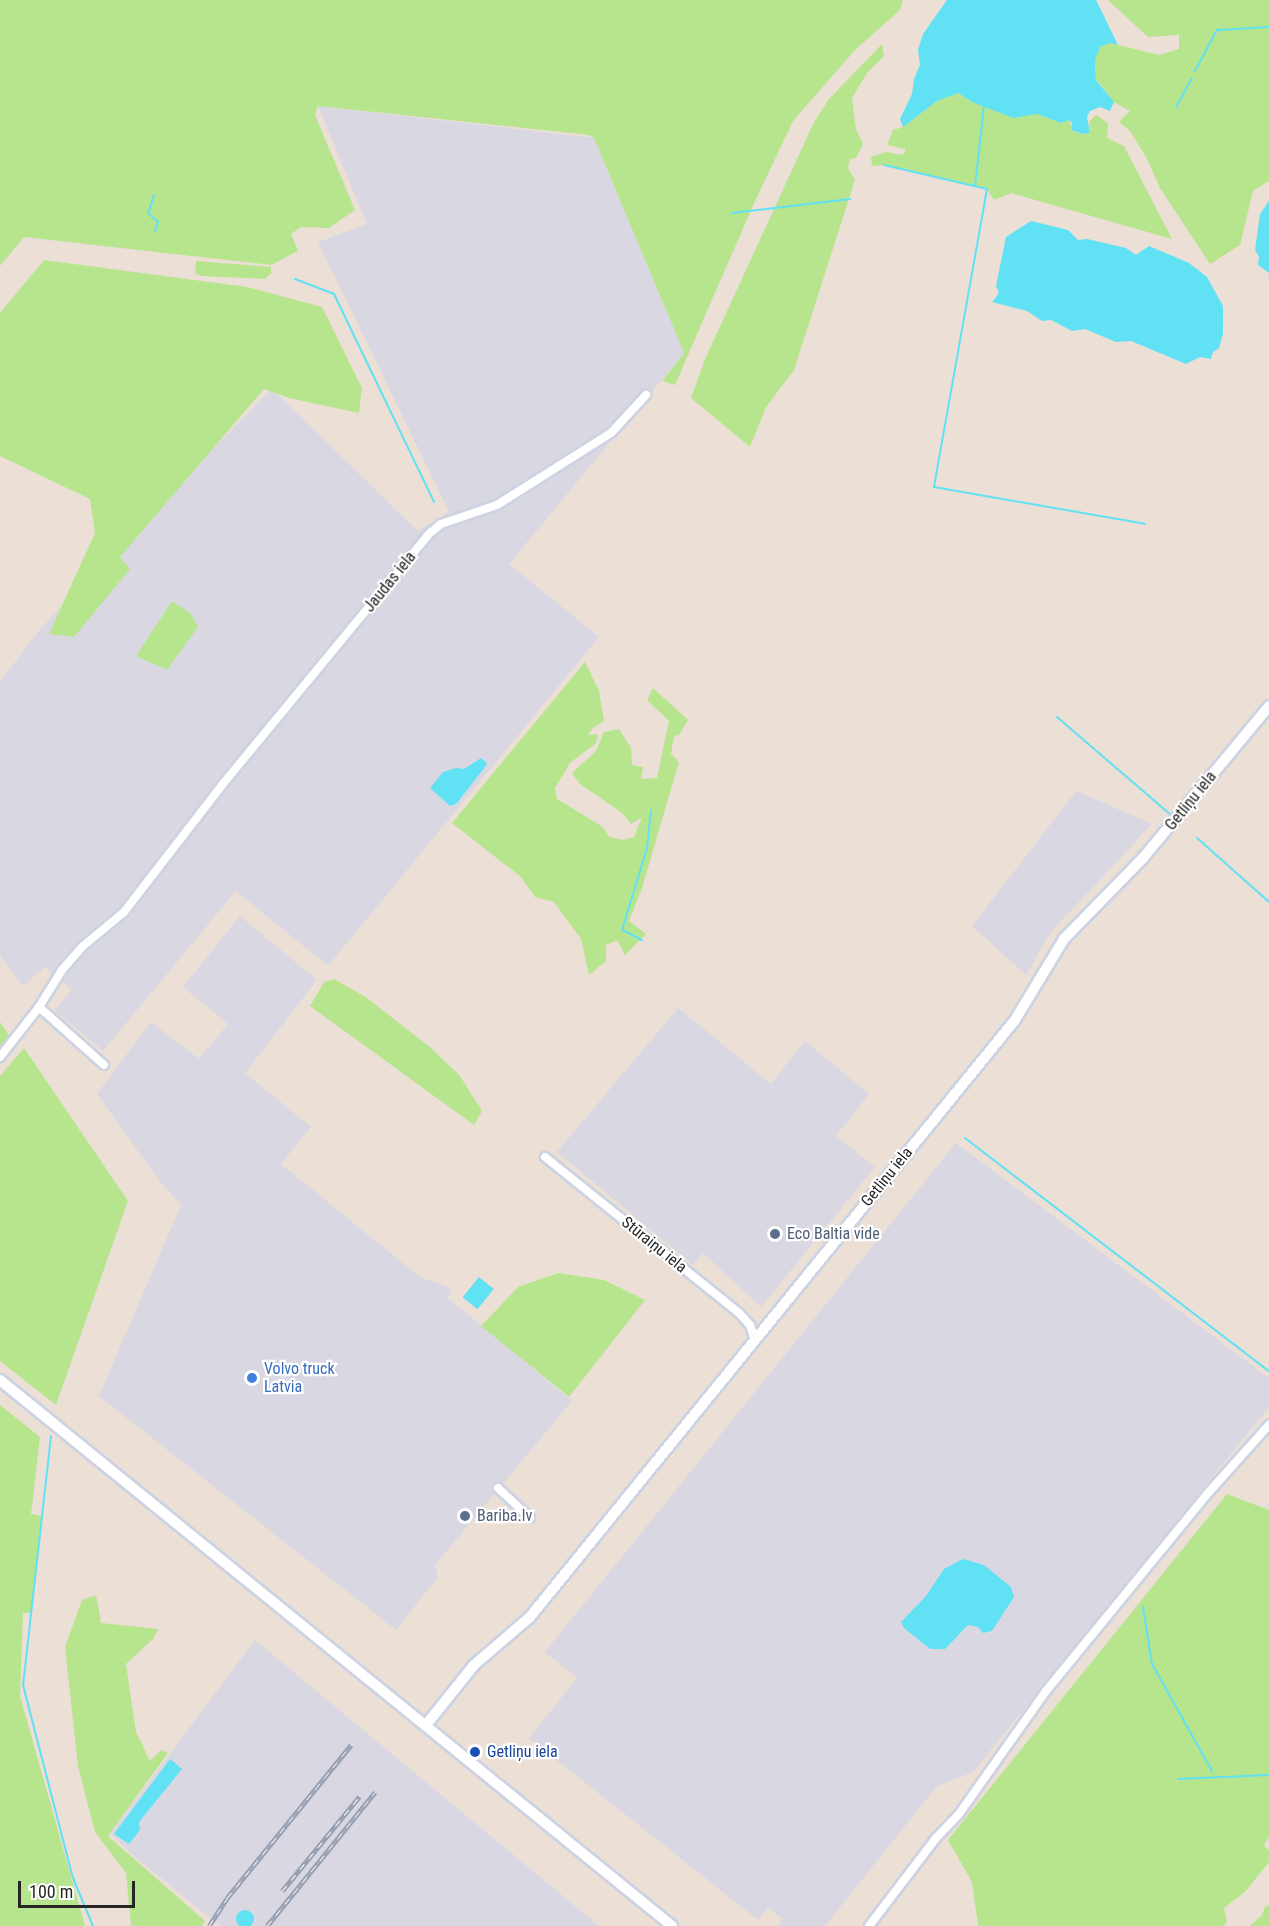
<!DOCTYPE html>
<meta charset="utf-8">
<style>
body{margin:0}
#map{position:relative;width:1269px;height:1926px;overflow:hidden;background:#ebdfd6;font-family:"Roboto Condensed",sans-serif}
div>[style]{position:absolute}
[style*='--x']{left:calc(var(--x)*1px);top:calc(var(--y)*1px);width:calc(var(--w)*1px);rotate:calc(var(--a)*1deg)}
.industrial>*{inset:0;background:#d9d8e2}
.green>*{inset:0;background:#b7e58e}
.water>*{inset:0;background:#61e1f4;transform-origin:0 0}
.round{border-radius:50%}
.stream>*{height:2px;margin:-1px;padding:0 1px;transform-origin:1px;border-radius:1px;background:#61e1f4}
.roads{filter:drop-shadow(2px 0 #ccd3e1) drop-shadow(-2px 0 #ccd3e1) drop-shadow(0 2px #ccd3e1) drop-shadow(0 -2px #ccd3e1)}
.street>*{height:8px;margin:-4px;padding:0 4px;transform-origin:4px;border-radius:4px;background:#fff}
.secondary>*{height:10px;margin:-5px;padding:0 5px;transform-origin:5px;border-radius:5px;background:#fff}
.rail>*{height:4.5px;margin-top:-2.25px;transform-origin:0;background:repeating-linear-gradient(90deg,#fff 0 7px,#99a0b2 0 14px);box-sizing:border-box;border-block:2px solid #99a0b2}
.dots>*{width:16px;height:16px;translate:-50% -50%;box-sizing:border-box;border:3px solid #fff;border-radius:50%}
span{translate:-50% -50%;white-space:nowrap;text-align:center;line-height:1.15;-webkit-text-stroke:4.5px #fff;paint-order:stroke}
.street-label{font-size:16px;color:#262626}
.service-label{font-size:16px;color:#4e5e75}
.left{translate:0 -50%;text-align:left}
.shop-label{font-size:16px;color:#366cbe}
.transit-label{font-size:16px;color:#164399}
.scale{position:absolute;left:18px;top:1881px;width:117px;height:27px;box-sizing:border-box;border:3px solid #262626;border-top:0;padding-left:8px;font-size:18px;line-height:21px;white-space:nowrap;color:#262626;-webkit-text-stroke:4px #fff;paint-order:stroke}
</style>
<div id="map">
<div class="industrial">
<div style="clip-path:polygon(318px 106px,594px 138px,684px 353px,509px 564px,599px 637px,328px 966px,236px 891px,103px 1051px,54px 1010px,72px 990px,45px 967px,23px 986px,0 955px,0 682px,38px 632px,122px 540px,272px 389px,418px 531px,449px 512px,318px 242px,367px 224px)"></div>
<div style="clip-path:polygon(1076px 791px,1152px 824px,1050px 933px,1026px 975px,972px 926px)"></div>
<div style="clip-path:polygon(240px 916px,317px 980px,245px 1073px,311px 1127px,281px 1164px,420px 1277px,451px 1288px,448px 1298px,572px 1401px,435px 1565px,438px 1577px,396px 1630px,99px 1396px,181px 1205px,158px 1179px,97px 1094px,151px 1022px,199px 1059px,228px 1024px,183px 987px)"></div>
<div style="clip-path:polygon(678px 1008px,771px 1084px,805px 1041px,869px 1094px,836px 1136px,875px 1167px,761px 1307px,703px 1253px,693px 1265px,557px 1152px)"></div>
<div style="clip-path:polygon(956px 1143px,1269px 1378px,1269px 1407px,973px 1772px,937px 1786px,825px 1926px,777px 1926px,783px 1919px,768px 1908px,758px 1920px,529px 1738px,577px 1678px,545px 1652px)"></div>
<div style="clip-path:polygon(255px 1640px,599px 1926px,220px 1926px,135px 1857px,110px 1834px)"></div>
</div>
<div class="green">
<div style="clip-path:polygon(0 0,903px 0,900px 10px,855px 50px,793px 121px,755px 201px,675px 385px,662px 381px,684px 353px,594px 138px,589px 135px,318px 106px,315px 115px,355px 210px,329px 228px,301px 227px,291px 234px,298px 251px,271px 265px,24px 237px,0 266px)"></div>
<div style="clip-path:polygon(1108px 0,1269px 0,1269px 181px,1253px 191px,1240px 245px,1210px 264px,1160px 188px,1146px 157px,1130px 131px,1119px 122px,1130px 111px,1114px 102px,1096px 79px,1095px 60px,1100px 47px,1110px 43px,1159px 55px,1179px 49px,1179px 35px,1148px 37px)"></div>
<div style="clip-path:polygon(882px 44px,884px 56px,867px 73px,852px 98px,856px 129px,863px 144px,856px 158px,850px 159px,848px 168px,855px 180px,794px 370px,766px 407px,750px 447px,691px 398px,706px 357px,814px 122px,829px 99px)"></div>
<div style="clip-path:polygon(958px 93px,972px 102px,993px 109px,1037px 114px,1061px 123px,1069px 120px,1074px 132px,1083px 134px,1090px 133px,1089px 122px,1096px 115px,1108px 123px,1107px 138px,1124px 146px,1172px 239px,1011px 193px,994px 200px,987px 189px,884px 165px,872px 166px,871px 157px,886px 152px,903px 155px,906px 149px,887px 145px,893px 130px,903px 127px,937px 101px)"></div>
<div style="clip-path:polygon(44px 260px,247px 287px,322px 307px,362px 388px,359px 413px,289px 398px,264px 389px,120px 557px,130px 569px,74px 637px,49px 634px,95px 533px,90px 499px,0 456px,0 313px)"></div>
<div style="clip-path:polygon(196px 261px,271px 267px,271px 273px,265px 279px,201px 276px,195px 273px)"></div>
<div style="clip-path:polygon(172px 601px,191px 614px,198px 627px,167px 670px,136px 656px)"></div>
<div style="clip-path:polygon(585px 662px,599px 691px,604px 721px,593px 728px,588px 735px,598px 734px,596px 743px,570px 763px,555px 788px,557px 799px,603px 827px,609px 837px,623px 840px,634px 837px,642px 817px,631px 824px,621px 812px,580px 784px,572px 773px,596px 751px,604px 732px,619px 729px,631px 748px,632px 765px,643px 767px,641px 779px,657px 778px,669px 721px,647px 700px,653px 688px,688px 720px,679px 735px,674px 736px,671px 754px,679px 762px,642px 888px,629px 921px,646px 934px,625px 955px,617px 940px,606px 945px,606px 961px,589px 975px,581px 939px,554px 902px,535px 897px,521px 877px,452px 823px)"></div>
<div style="clip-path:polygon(334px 979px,367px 998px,431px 1048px,460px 1076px,482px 1111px,474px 1125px,310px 1006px,324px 982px)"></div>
<div style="clip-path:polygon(0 1022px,13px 1041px,0 1060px)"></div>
<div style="clip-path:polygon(24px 1048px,128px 1201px,56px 1405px,0 1361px,0 1076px)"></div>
<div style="clip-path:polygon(558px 1273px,604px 1280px,645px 1300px,569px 1397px,481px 1326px,518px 1287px)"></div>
<div style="clip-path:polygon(0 1405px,40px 1437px,31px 1514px,42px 1516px,31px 1613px,23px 1613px,20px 1696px,85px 1926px,0 1926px)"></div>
<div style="clip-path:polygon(1227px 1494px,1269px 1510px,1269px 1836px,1264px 1846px,1269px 1850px,1269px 1862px,1245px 1892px,1224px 1908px,1227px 1921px,1224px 1926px,978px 1926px,972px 1882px,948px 1840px)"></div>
<div style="clip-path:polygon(96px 1595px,101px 1623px,158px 1629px,153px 1639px,126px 1664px,136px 1732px,150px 1761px,161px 1750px,168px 1753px,108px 1836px,205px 1921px,202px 1926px,131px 1926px,126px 1873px,95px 1832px,78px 1766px,65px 1647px,82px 1600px)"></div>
<div style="clip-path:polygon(1269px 1905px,1269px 1926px,1250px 1926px,1262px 1915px,1265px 1907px)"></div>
</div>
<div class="water">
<div style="clip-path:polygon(947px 0,1096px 0,1118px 45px,1110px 43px,1100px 47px,1095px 60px,1096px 80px,1114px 102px,1110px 111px,1100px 107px,1090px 111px,1087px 117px,1090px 133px,1083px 134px,1071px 130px,1072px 123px,1069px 120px,1061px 123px,1037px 114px,1013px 118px,972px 102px,958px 93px,937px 101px,903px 127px,900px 119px,912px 94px,914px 79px,920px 65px,918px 50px,923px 34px)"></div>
<div style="clip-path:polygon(1269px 201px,1269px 273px,1258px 265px,1259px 257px,1255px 250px,1260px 214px)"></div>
<div style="clip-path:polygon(1031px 221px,1068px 230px,1078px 240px,1087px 239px,1126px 248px,1136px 255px,1149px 246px,1189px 263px,1207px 277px,1223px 306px,1223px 334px,1219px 348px,1213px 352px,1211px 359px,1200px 357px,1186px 364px,1131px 341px,1116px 342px,1085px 329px,1072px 331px,1051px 320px,1042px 321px,1027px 311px,992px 302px,999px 293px,996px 286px,1006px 237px)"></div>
<div style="clip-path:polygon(481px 758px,487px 763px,485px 767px,456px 804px,450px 806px,430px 788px,443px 772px,456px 768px,464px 769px)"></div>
<div style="left:479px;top:1277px;width:19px;height:26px;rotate:39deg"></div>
<div style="clip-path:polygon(963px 1559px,984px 1565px,1011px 1587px,1014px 1597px,992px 1631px,983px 1633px,978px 1627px,968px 1625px,945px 1649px,930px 1649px,904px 1628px,901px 1622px,926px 1596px,944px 1569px)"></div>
<div style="clip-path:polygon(170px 1759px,182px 1769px,139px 1822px,140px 1830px,129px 1844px,114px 1834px)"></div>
<div class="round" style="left:236px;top:1910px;width:18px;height:18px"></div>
</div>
<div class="stream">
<div style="--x:1195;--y:71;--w:47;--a:-61.8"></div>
<div style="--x:1217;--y:30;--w:52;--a:-3.3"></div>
<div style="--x:1176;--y:107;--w:33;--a:-61"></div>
<div style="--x:884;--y:165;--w:106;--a:13.1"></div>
<div style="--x:987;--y:189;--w:303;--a:100.1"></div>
<div style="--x:934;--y:487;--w:214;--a:9.9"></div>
<div style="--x:975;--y:186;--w:81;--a:-83.6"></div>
<div style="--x:154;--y:195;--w:19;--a:108"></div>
<div style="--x:148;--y:213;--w:13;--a:42"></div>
<div style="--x:158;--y:222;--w:10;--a:107"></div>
<div style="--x:732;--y:213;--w:119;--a:-6.8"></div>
<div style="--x:295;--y:279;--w:42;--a:21"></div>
<div style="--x:334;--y:294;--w:231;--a:64.3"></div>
<div style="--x:1057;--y:717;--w:150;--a:40.7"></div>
<div style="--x:1197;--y:838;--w:96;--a:41.6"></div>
<div style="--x:642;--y:940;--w:22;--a:-153"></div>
<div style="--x:622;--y:930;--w:86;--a:-73"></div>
<div style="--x:647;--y:848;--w:38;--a:-84"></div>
<div style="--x:965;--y:1138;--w:383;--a:37.5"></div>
<div style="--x:51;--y:1436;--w:251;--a:96.4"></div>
<div style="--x:23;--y:1685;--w:199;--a:75.5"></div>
<div style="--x:73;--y:1878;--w:52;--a:67.4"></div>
<div style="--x:1143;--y:1607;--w:58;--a:81"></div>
<div style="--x:1152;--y:1664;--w:123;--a:60.7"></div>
<div style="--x:1178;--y:1779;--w:91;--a:-2.5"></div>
</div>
<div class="roads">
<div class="street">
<div style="--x:39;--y:1007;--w:87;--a:41.7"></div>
<div style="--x:0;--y:1057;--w:63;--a:-52"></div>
<div style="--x:39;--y:1007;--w:44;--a:-58.1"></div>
<div style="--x:62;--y:970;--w:30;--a:-49"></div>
<div style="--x:82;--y:947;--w:55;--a:-39.8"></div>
<div style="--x:124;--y:912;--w:160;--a:-52.3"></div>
<div style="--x:222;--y:785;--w:327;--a:-50.5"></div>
<div style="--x:430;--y:533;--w:14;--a:-39"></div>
<div style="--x:441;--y:524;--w:59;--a:-18.7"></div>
<div style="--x:497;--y:505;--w:135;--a:-32.3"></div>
<div style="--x:611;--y:433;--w:52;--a:-47.4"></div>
<div style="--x:545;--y:1157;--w:250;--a:38.8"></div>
<div style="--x:740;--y:1314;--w:15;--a:48"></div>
<div style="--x:750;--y:1325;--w:16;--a:72"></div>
<div style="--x:498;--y:1488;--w:44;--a:43.2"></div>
<div style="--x:869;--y:1926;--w:111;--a:-52.7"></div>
<div style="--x:936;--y:1838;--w:33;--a:-46"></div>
<div style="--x:959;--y:1814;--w:151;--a:-54.7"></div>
<div style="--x:1046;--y:1691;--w:257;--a:-50.7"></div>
<div style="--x:1209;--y:1492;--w:90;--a:-48.2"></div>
</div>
<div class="secondary">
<div style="--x:0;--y:1380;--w:866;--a:39.09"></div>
<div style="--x:426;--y:1725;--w:77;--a:-51.3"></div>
<div style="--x:474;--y:1665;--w:74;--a:-40.6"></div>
<div style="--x:530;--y:1617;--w:769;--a:-50.91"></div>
<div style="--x:1015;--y:1020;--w:95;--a:-58.8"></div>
<div style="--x:1064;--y:939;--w:113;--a:-45.7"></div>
<div style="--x:1143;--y:858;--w:197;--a:-50.3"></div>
</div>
</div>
<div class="rail">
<div style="--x:282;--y:1891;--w:122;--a:-50.7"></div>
<div style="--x:209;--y:1926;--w:33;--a:-57"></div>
<div style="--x:227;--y:1898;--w:197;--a:-51"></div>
<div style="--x:267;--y:1926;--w:172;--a:-51.1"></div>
</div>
<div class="dots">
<div style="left:775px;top:1234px;background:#5c6f8a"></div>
<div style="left:252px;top:1378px;background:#3f7fe0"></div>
<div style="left:465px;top:1516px;background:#5c6f8a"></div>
<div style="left:475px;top:1752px;background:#1a4fb4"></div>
</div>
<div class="street-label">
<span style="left:390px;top:582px;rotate:-51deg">Jaudas iela</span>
<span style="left:1191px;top:801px;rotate:-51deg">Getliņu iela</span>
<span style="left:887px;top:1177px;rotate:-51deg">Getliņu iela</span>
<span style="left:654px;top:1245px;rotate:39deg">Stūraiņu iela</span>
</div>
<div class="service-label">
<span class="left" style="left:787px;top:1234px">Eco Baltia vide</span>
<span class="left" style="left:477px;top:1516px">Bariba.lv</span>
</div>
<div class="shop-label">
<span class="left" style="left:264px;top:1378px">Volvo truck<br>Latvia</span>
</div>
<div class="transit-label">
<span class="left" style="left:487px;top:1752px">Getliņu iela</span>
</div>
<div class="scale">100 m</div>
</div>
